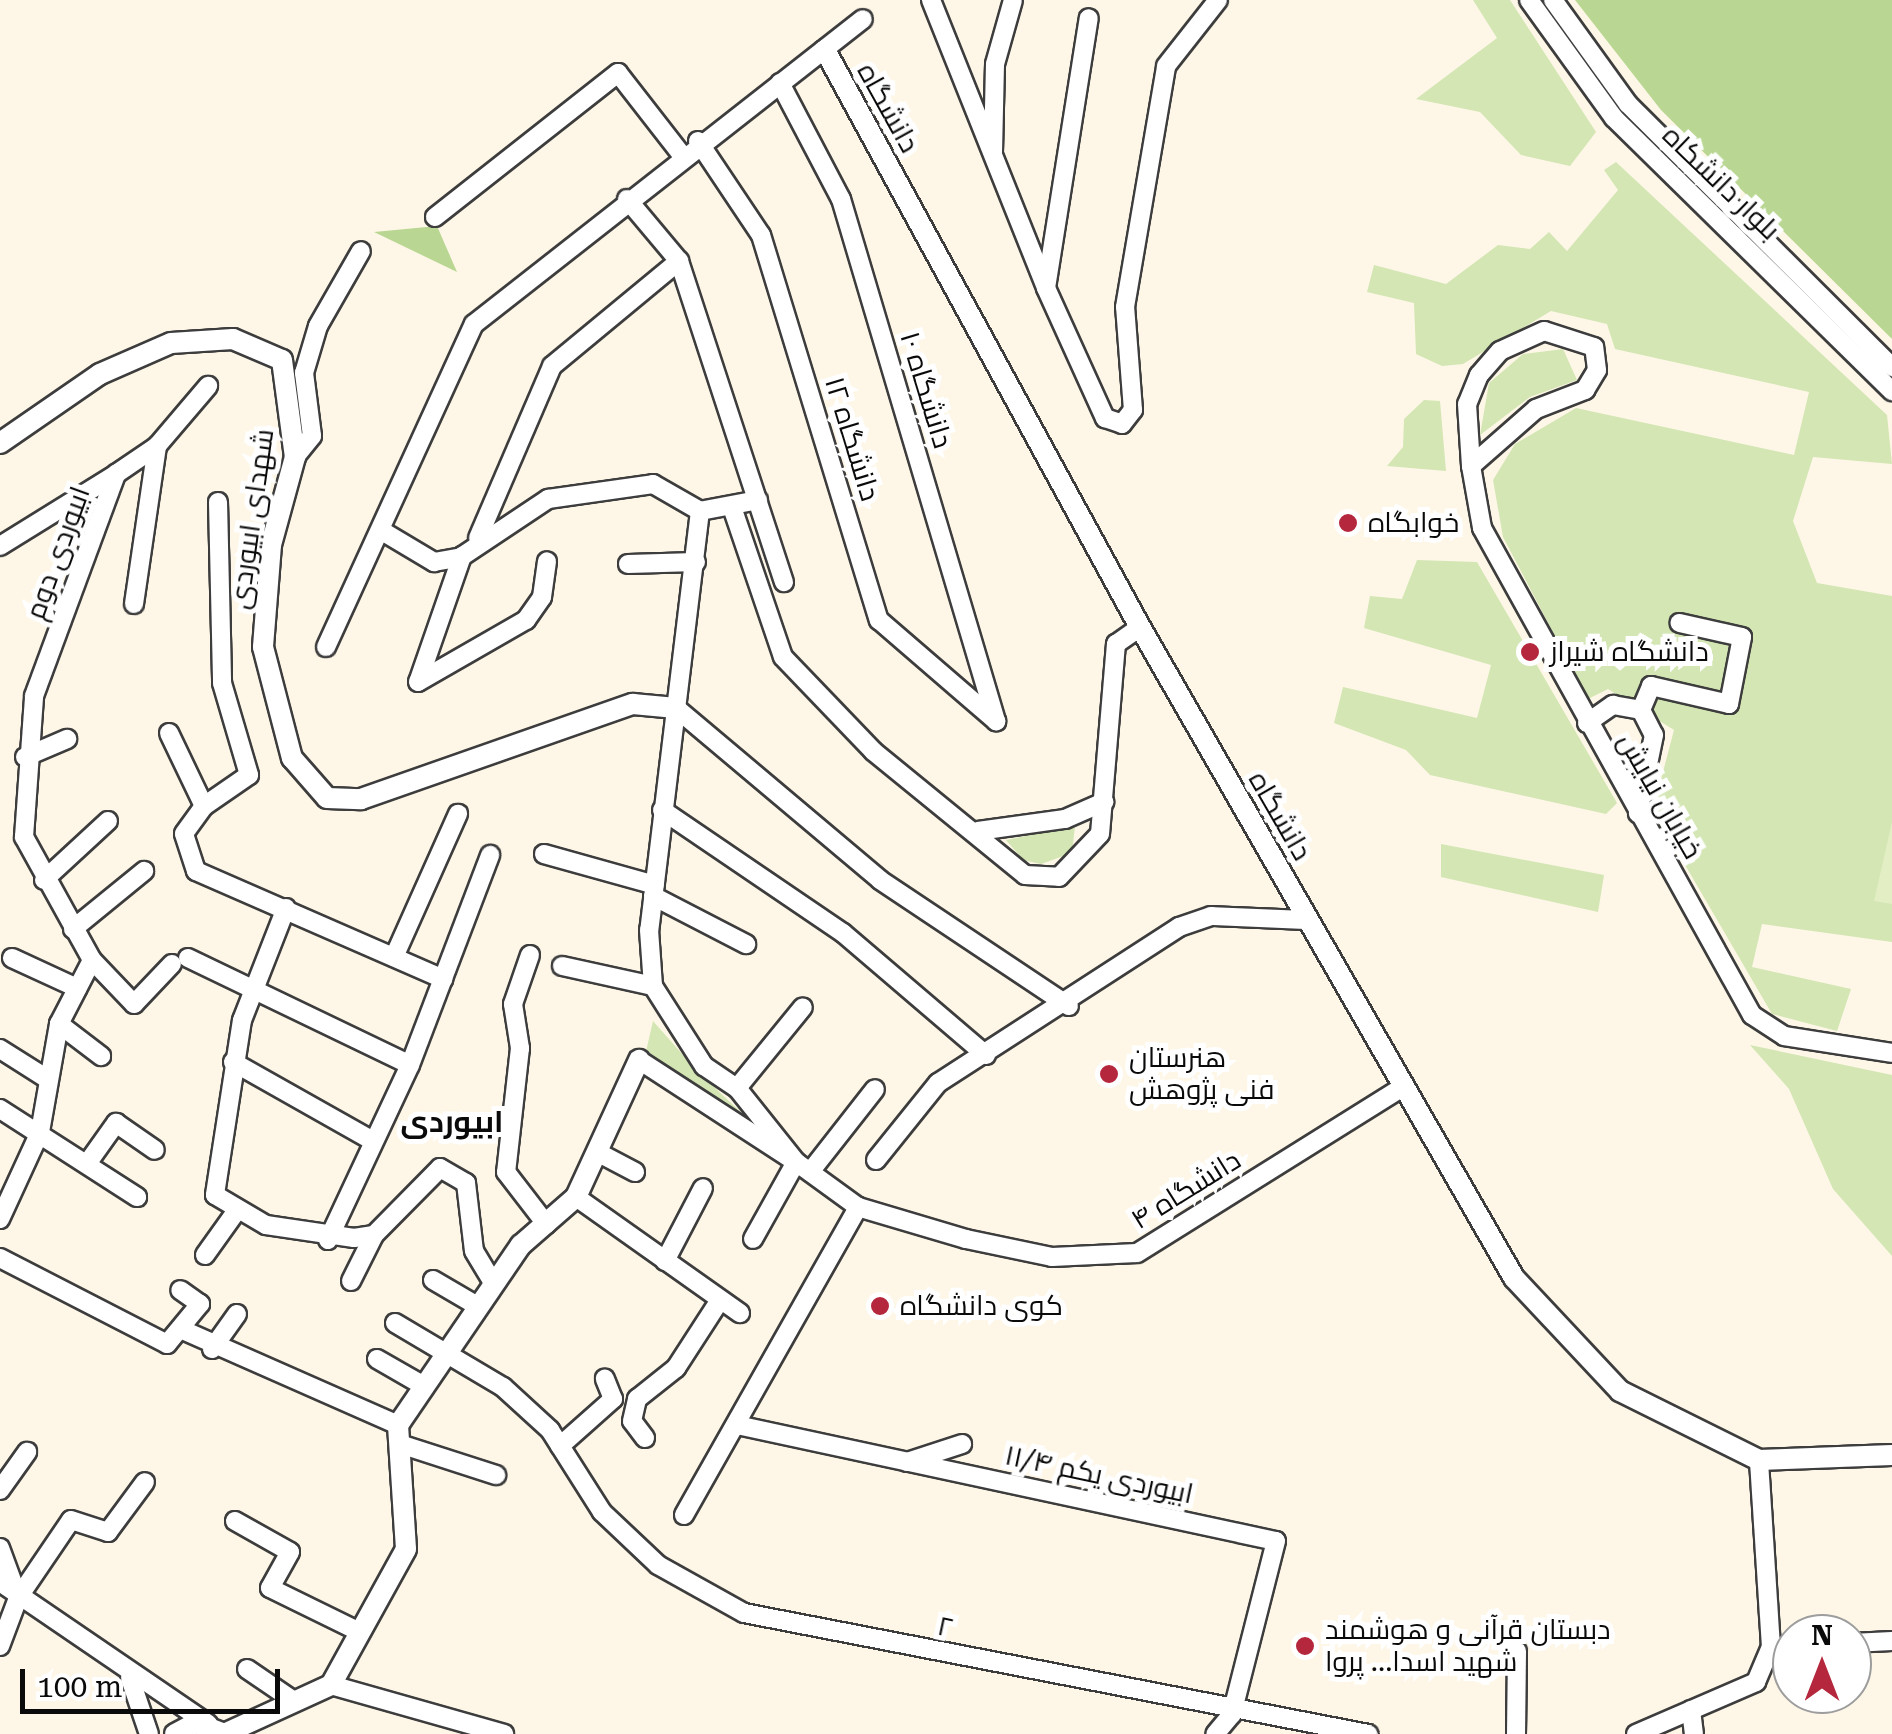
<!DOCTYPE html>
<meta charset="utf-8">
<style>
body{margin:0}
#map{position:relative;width:1892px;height:1734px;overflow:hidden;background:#fef7e7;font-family:"Roboto Serif",Cairo,serif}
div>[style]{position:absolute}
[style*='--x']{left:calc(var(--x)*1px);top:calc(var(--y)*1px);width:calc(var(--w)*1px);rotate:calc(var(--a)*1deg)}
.green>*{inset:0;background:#d3e6b3}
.forest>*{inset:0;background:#b9d793}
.pitch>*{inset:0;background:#e4eec4}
.roads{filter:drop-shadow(2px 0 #3d3d3d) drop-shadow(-2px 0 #3d3d3d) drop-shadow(0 2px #3d3d3d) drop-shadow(0 -2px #3d3d3d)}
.minor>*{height:18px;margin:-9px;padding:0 9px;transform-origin:9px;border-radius:9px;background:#fff}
.tertiary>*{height:20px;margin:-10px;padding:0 10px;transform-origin:10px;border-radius:10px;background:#fff}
.dots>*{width:28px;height:28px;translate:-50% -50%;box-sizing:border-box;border:5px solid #fff;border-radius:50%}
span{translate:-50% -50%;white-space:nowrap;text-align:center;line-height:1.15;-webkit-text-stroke:10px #fff;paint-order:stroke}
.street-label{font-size:28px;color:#0a0a0a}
.poi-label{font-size:28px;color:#0a0a0a}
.left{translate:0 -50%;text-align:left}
.neighbourhood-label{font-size:30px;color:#0a0a0a;font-weight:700}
.north{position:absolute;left:1772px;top:1614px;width:100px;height:100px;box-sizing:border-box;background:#fff;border:2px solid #9d9d9d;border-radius:50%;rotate:0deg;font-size:28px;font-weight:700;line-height:40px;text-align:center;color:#0a0a0a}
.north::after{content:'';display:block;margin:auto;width:35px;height:45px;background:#b4273d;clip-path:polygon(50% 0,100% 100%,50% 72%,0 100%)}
.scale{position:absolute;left:20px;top:1669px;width:260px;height:45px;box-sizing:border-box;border:5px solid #0a0a0a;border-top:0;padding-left:12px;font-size:30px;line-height:35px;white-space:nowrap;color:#0a0a0a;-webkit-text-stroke:8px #fff;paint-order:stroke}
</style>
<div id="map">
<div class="green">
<div style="clip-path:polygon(1473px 0,1510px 0,1596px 132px,1570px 166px,1521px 155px,1480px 112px,1416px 99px,1497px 38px)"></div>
<div style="clip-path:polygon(1616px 162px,1887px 415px,1892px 464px,1813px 457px,1793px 521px,1817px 583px,1892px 596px,1892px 942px,1762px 924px,1752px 967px,1851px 989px,1837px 1031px,1772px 1014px,1653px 810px,1674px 730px,1608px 689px,1588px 699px,1503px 537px,1493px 480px,1515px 444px,1576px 408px,1794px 455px,1809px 392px,1615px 349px,1607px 324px,1551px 311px,1463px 364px,1442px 366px,1416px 354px,1414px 303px,1367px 292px,1374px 265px,1446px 284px,1498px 245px,1530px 249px,1549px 232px,1567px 251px,1618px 190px,1604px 170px)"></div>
<div style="clip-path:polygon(1563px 349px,1577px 380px,1530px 397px,1480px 435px,1489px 383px,1523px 354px)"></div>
<div style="clip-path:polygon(1424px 400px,1440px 401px,1446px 471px,1387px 466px,1403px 447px,1404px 419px)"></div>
<div style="clip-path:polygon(1417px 560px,1477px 562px,1617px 803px,1606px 814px,1430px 775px,1406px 750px,1334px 723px,1343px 687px,1477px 718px,1491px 665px,1364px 628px,1370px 596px,1402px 599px)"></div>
<div style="clip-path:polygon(1075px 826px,1072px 853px,1041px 864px,1023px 860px,1006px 840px)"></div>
<div style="clip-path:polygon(1441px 844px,1604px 875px,1598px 912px,1441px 877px)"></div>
<div style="clip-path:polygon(653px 1021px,698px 1072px,761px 1131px,645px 1056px)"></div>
<div style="clip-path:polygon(1750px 1045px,1892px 1075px,1892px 1256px,1833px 1189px,1789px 1089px)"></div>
</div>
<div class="forest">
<div style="clip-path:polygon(1575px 0,1892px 0,1892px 339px,1661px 110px)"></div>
<div style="clip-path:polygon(437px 226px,457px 272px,374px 232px)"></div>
</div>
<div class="pitch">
<div style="clip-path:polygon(1892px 822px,1892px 904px,1874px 901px)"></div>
</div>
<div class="roads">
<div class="minor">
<div style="--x:931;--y:0;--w:310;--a:68.2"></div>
<div style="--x:1046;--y:288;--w:143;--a:65.6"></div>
<div style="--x:1105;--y:418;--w:18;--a:19"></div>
<div style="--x:1122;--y:424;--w:18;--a:-52"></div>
<div style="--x:1133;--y:410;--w:103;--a:-94.4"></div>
<div style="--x:1125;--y:307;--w:244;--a:-80.3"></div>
<div style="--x:1166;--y:66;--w:84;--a:-51.8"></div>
<div style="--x:1529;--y:0;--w:145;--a:54.2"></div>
<div style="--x:1614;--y:118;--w:390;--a:44.5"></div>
<div style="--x:1553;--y:0;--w:128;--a:54.2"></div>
<div style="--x:1628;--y:104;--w:373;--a:44.9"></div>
<div style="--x:780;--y:83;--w:131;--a:62.3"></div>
<div style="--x:841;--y:199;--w:545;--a:73.46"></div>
<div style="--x:698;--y:141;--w:113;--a:56.2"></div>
<div style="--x:761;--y:235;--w:403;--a:73"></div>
<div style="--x:879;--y:620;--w:155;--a:40.8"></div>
<div style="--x:993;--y:152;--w:88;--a:-88.7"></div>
<div style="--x:995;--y:64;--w:66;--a:-74.3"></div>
<div style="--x:627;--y:199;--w:81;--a:50"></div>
<div style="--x:679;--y:261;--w:338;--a:71.9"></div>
<div style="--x:435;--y:217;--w:233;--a:-38.2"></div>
<div style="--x:618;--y:73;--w:103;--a:52.1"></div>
<div style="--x:1046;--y:288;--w:273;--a:-81"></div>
<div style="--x:295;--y:457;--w:27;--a:-51"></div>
<div style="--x:312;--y:436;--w:64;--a:-97.2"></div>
<div style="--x:304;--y:373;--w:49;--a:-73.4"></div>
<div style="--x:318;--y:326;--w:86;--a:-60.2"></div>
<div style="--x:1471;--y:466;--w:86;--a:-41.2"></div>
<div style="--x:1536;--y:409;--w:53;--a:-21.2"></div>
<div style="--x:1585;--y:390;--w:23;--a:-59"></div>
<div style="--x:1597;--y:370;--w:23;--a:-97"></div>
<div style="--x:1594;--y:347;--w:52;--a:-162.3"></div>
<div style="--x:1544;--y:331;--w:48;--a:155.6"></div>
<div style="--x:1500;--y:351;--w:32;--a:131"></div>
<div style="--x:1479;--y:375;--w:31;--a:112"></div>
<div style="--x:1467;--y:404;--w:62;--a:86.3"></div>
<div style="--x:1471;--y:466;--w:63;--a:79.9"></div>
<div style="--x:1482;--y:528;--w:557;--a:61"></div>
<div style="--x:1752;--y:1015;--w:38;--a:33"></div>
<div style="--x:1784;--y:1036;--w:109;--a:8.9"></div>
<div style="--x:218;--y:502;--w:181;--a:88.7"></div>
<div style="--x:222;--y:683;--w:96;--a:73.6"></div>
<div style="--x:249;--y:775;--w:55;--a:145.4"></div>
<div style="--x:204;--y:806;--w:34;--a:126"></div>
<div style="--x:184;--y:834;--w:39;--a:72"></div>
<div style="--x:196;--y:871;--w:270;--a:23.6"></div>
<div style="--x:732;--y:507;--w:158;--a:71.2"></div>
<div style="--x:783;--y:657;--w:130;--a:46.2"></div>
<div style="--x:873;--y:751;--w:196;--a:39.2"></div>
<div style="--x:1025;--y:875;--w:34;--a:3"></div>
<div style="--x:1059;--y:877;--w:59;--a:-46.4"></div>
<div style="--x:1100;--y:834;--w:191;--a:-85.2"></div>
<div style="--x:1116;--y:644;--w:29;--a:-35"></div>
<div style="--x:700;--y:511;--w:422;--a:96.9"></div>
<div style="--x:649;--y:930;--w:56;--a:85.9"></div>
<div style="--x:653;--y:986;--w:95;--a:57.5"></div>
<div style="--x:704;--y:1066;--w:40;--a:34"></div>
<div style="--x:737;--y:1088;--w:95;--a:51.4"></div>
<div style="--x:796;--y:1162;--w:77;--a:36"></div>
<div style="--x:858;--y:1207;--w:113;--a:16.5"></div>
<div style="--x:966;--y:1239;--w:88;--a:11.8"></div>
<div style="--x:1052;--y:1257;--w:85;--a:-2.7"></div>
<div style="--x:1137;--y:1253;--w:315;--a:-32"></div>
<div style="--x:700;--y:511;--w:59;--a:-10.7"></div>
<div style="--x:382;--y:531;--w:61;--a:30.8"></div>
<div style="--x:434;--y:562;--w:27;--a:-10"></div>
<div style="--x:461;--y:557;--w:105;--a:-33.7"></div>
<div style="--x:548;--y:499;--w:106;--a:-8.1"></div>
<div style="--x:653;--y:484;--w:54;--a:29.9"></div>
<div style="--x:478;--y:538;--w:187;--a:-66.7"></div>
<div style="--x:552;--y:366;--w:165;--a:-39.6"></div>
<div style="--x:0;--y:546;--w:137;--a:-31.8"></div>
<div style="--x:462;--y:556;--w:133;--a:109.2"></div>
<div style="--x:418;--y:682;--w:125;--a:-29.9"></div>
<div style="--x:526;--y:620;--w:28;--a:-55"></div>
<div style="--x:542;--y:597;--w:36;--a:-82"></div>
<div style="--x:628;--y:564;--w:68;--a:-1.7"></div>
<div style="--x:134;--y:604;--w:160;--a:-81.7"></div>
<div style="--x:326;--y:647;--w:355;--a:-65.4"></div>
<div style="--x:474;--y:324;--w:494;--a:-38.1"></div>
<div style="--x:676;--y:708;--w:267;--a:40.1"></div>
<div style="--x:880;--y:880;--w:227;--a:33.7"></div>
<div style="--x:1641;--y:710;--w:26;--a:-67"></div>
<div style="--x:1651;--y:686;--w:80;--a:13"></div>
<div style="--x:1729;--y:704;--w:68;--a:-79"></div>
<div style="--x:1742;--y:637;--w:64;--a:-167.3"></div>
<div style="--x:1587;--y:723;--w:32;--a:-35"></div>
<div style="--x:1613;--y:705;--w:28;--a:10"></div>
<div style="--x:1641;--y:710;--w:28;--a:63"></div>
<div style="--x:1654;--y:735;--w:80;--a:101.6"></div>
<div style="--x:169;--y:733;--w:81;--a:64.4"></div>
<div style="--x:25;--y:757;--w:46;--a:-23.2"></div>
<div style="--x:662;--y:810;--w:219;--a:34.2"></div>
<div style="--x:843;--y:933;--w:188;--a:40.5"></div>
<div style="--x:978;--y:831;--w:88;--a:-7.9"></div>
<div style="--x:1065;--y:819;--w:43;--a:-23.6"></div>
<div style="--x:544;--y:854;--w:115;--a:15.6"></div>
<div style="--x:44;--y:880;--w:87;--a:-42.7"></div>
<div style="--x:653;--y:896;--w:105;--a:27.3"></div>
<div style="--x:286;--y:908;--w:120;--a:111.4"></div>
<div style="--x:242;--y:1020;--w:177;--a:98.8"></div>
<div style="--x:215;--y:1195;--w:59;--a:30.5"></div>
<div style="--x:266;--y:1225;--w:89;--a:8.4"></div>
<div style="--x:354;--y:1238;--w:20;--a:-9"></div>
<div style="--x:374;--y:1235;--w:94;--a:-45.4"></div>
<div style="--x:440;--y:1168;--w:30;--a:30"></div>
<div style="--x:466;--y:1183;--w:68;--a:83.3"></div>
<div style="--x:474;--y:1251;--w:39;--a:59"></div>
<div style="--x:73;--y:929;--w:92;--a:-39.2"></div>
<div style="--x:530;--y:955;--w:52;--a:109.1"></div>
<div style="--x:513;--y:1004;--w:45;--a:81"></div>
<div style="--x:520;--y:1048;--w:125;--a:96.4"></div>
<div style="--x:506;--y:1172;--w:66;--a:52.4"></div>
<div style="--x:394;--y:957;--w:157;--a:-65.9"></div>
<div style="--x:12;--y:958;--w:72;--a:24.8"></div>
<div style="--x:188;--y:958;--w:246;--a:25.7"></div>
<div style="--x:92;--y:960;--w:61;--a:46.3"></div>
<div style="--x:134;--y:1004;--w:55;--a:-46.5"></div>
<div style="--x:562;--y:966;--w:93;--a:12.4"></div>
<div style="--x:59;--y:1024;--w:53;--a:37.3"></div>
<div style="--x:0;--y:1049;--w:54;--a:32.2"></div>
<div style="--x:639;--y:1060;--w:187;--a:33"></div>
<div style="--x:796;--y:1162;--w:88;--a:119.2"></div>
<div style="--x:233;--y:1062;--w:161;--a:29.4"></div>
<div style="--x:737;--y:1088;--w:104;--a:-50.8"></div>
<div style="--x:0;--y:1109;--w:163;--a:32.7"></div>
<div style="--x:597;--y:1152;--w:43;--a:27.8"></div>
<div style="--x:876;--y:1160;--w:99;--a:-51.2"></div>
<div style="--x:938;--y:1083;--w:287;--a:-32.9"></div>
<div style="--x:1179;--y:927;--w:34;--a:-19"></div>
<div style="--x:1211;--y:916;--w:97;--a:2.4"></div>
<div style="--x:89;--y:1161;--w:47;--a:-54.6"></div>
<div style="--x:116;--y:1123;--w:47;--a:34.7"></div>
<div style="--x:810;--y:1172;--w:105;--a:-51.9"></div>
<div style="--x:576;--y:1197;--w:201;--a:35.3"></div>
<div style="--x:0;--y:1219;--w:96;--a:-65.3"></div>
<div style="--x:40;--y:1132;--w:110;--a:-80"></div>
<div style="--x:59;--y:1024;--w:72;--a:-62.7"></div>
<div style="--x:92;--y:960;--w:141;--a:-118.9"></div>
<div style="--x:24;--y:837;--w:141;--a:-85.9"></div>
<div style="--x:34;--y:696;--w:237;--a:-69.7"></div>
<div style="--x:116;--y:474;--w:50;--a:-34.3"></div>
<div style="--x:157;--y:446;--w:79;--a:-49.6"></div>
<div style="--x:328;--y:1240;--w:193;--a:-64.9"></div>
<div style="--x:410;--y:1065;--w:225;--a:-69.1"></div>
<div style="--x:205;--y:1255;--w:52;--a:-54.5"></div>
<div style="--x:0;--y:1258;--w:188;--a:27.2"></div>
<div style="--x:167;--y:1344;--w:52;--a:-50.5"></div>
<div style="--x:200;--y:1304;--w:24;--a:-145"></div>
<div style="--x:665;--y:1261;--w:82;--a:-62.5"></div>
<div style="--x:433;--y:1280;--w:53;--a:30.4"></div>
<div style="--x:351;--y:1281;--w:51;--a:-63.4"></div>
<div style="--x:395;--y:1323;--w:126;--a:30.7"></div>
<div style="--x:503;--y:1387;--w:64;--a:42.5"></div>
<div style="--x:550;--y:1430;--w:97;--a:57.6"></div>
<div style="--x:602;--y:1512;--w:77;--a:43.4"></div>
<div style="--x:658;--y:1565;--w:98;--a:29.2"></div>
<div style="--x:744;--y:1613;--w:636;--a:10.97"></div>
<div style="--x:185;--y:1331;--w:233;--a:23.8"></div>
<div style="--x:212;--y:1349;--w:43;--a:-54.5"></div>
<div style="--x:377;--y:1359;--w:54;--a:29.9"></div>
<div style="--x:737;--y:1425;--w:551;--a:12.15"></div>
<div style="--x:1276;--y:1541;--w:179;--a:104.3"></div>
<div style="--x:1232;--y:1714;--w:26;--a:130"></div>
<div style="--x:645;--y:1438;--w:21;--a:-127"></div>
<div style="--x:632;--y:1421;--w:23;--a:-77"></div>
<div style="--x:637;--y:1399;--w:50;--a:-38.5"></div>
<div style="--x:676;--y:1368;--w:81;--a:-57.1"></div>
<div style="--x:403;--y:1445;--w:98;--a:17.9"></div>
<div style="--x:560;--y:1446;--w:71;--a:-41.6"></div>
<div style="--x:613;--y:1399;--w:22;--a:-112"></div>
<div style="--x:907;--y:1462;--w:58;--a:-18.1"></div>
<div style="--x:0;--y:1490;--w:47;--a:-54.6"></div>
<div style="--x:684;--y:1515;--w:354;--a:-60.5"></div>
<div style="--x:235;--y:1521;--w:63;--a:29.4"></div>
<div style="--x:290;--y:1552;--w:41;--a:119.1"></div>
<div style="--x:270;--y:1588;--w:100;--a:26.1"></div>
<div style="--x:0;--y:1548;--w:52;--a:69.8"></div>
<div style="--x:0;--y:1582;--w:252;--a:34.3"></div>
<div style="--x:1852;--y:1643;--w:40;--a:-2.9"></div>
<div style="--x:0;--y:1646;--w:51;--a:-69.4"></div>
<div style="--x:18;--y:1598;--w:94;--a:-55.8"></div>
<div style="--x:71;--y:1520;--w:39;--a:18"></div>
<div style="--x:108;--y:1532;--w:62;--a:-53.5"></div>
<div style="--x:1771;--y:1647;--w:21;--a:-3"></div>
<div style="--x:247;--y:1669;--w:53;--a:34.3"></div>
<div style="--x:130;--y:1678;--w:59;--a:71.3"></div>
<div style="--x:331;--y:1685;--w:180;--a:15.8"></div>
<div style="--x:1691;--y:1710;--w:24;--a:83"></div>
<div style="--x:1516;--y:1734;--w:83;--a:-89.3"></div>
<div style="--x:1636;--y:1734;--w:131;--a:-23.4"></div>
<div style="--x:1756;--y:1682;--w:38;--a:-67"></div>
<div style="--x:1771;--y:1647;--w:187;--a:-93.7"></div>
</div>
<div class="tertiary">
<div style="--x:825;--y:50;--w:657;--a:61.37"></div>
<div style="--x:1140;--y:627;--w:751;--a:60.12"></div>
<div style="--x:1514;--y:1278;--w:155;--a:46.8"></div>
<div style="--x:1620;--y:1391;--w:155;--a:26.4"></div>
<div style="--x:1759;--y:1460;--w:133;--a:-2.2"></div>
<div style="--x:0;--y:443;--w:121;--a:-34.6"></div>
<div style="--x:100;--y:374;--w:77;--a:-23.6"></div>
<div style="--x:171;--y:343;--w:62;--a:-3.7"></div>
<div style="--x:233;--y:339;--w:53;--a:23.2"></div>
<div style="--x:282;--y:360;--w:98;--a:82.4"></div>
<div style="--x:295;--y:457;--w:91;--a:105.3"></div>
<div style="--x:271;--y:545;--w:102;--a:94.5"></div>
<div style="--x:263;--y:647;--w:115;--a:75.4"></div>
<div style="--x:292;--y:758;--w:53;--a:48.8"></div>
<div style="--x:327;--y:798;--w:34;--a:2"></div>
<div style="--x:361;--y:799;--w:288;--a:-19.3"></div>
<div style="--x:633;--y:704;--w:43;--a:5.3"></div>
<div style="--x:175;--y:1734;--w:24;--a:-28"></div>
<div style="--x:196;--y:1723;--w:30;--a:21"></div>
<div style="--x:224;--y:1734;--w:118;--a:-24.6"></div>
<div style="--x:331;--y:1685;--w:155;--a:-61.1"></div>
<div style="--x:406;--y:1549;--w:124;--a:-93.7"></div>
<div style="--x:398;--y:1425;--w:218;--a:-55.7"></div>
<div style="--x:521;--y:1245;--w:73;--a:-41.1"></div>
<div style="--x:576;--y:1197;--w:151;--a:-65.3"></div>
</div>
</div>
<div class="dots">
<div style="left:1348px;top:523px;background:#b4273d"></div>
<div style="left:1530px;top:652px;background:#b4273d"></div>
<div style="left:1109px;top:1074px;background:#b4273d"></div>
<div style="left:880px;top:1306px;background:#b4273d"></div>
<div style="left:1305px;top:1646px;background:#b4273d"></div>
</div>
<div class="street-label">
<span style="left:888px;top:108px;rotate:61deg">دانشگاه</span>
<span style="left:1721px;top:183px;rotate:44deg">بلوار دانشکاه</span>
<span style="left:926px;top:390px;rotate:73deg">۱۰ دانشگاه</span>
<span style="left:852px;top:439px;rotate:73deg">۱۲ دانشگاه</span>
<span style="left:252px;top:519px;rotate:-82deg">شهدای ابیوردی</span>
<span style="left:58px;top:553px;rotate:-70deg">ابیوردی دوم</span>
<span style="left:1660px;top:796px;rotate:60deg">خیابان نیایش</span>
<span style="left:1280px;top:816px;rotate:60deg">دانشگاه</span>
<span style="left:1186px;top:1190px;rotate:-32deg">۴ دانشگاه</span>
<span style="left:1099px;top:1475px;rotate:12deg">۱۱/۴ ابیوردی یکم</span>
<span style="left:945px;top:1627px;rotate:12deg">۲</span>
</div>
<div class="poi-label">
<span class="left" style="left:1368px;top:523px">خوابگاه</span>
<span class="left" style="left:1550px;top:652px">دانشگاه شیراز</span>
<span class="left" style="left:1129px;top:1074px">هنرستان<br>فنی پژوهش</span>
<span class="left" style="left:900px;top:1306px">کوی دانشگاه</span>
<span class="left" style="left:1325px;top:1646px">دبستان قرآنی و هوشمند<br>شهید اسدا... پروا</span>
</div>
<div class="neighbourhood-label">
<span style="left:452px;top:1122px">ابیوردی</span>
</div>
<div class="north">N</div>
<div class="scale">100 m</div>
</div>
